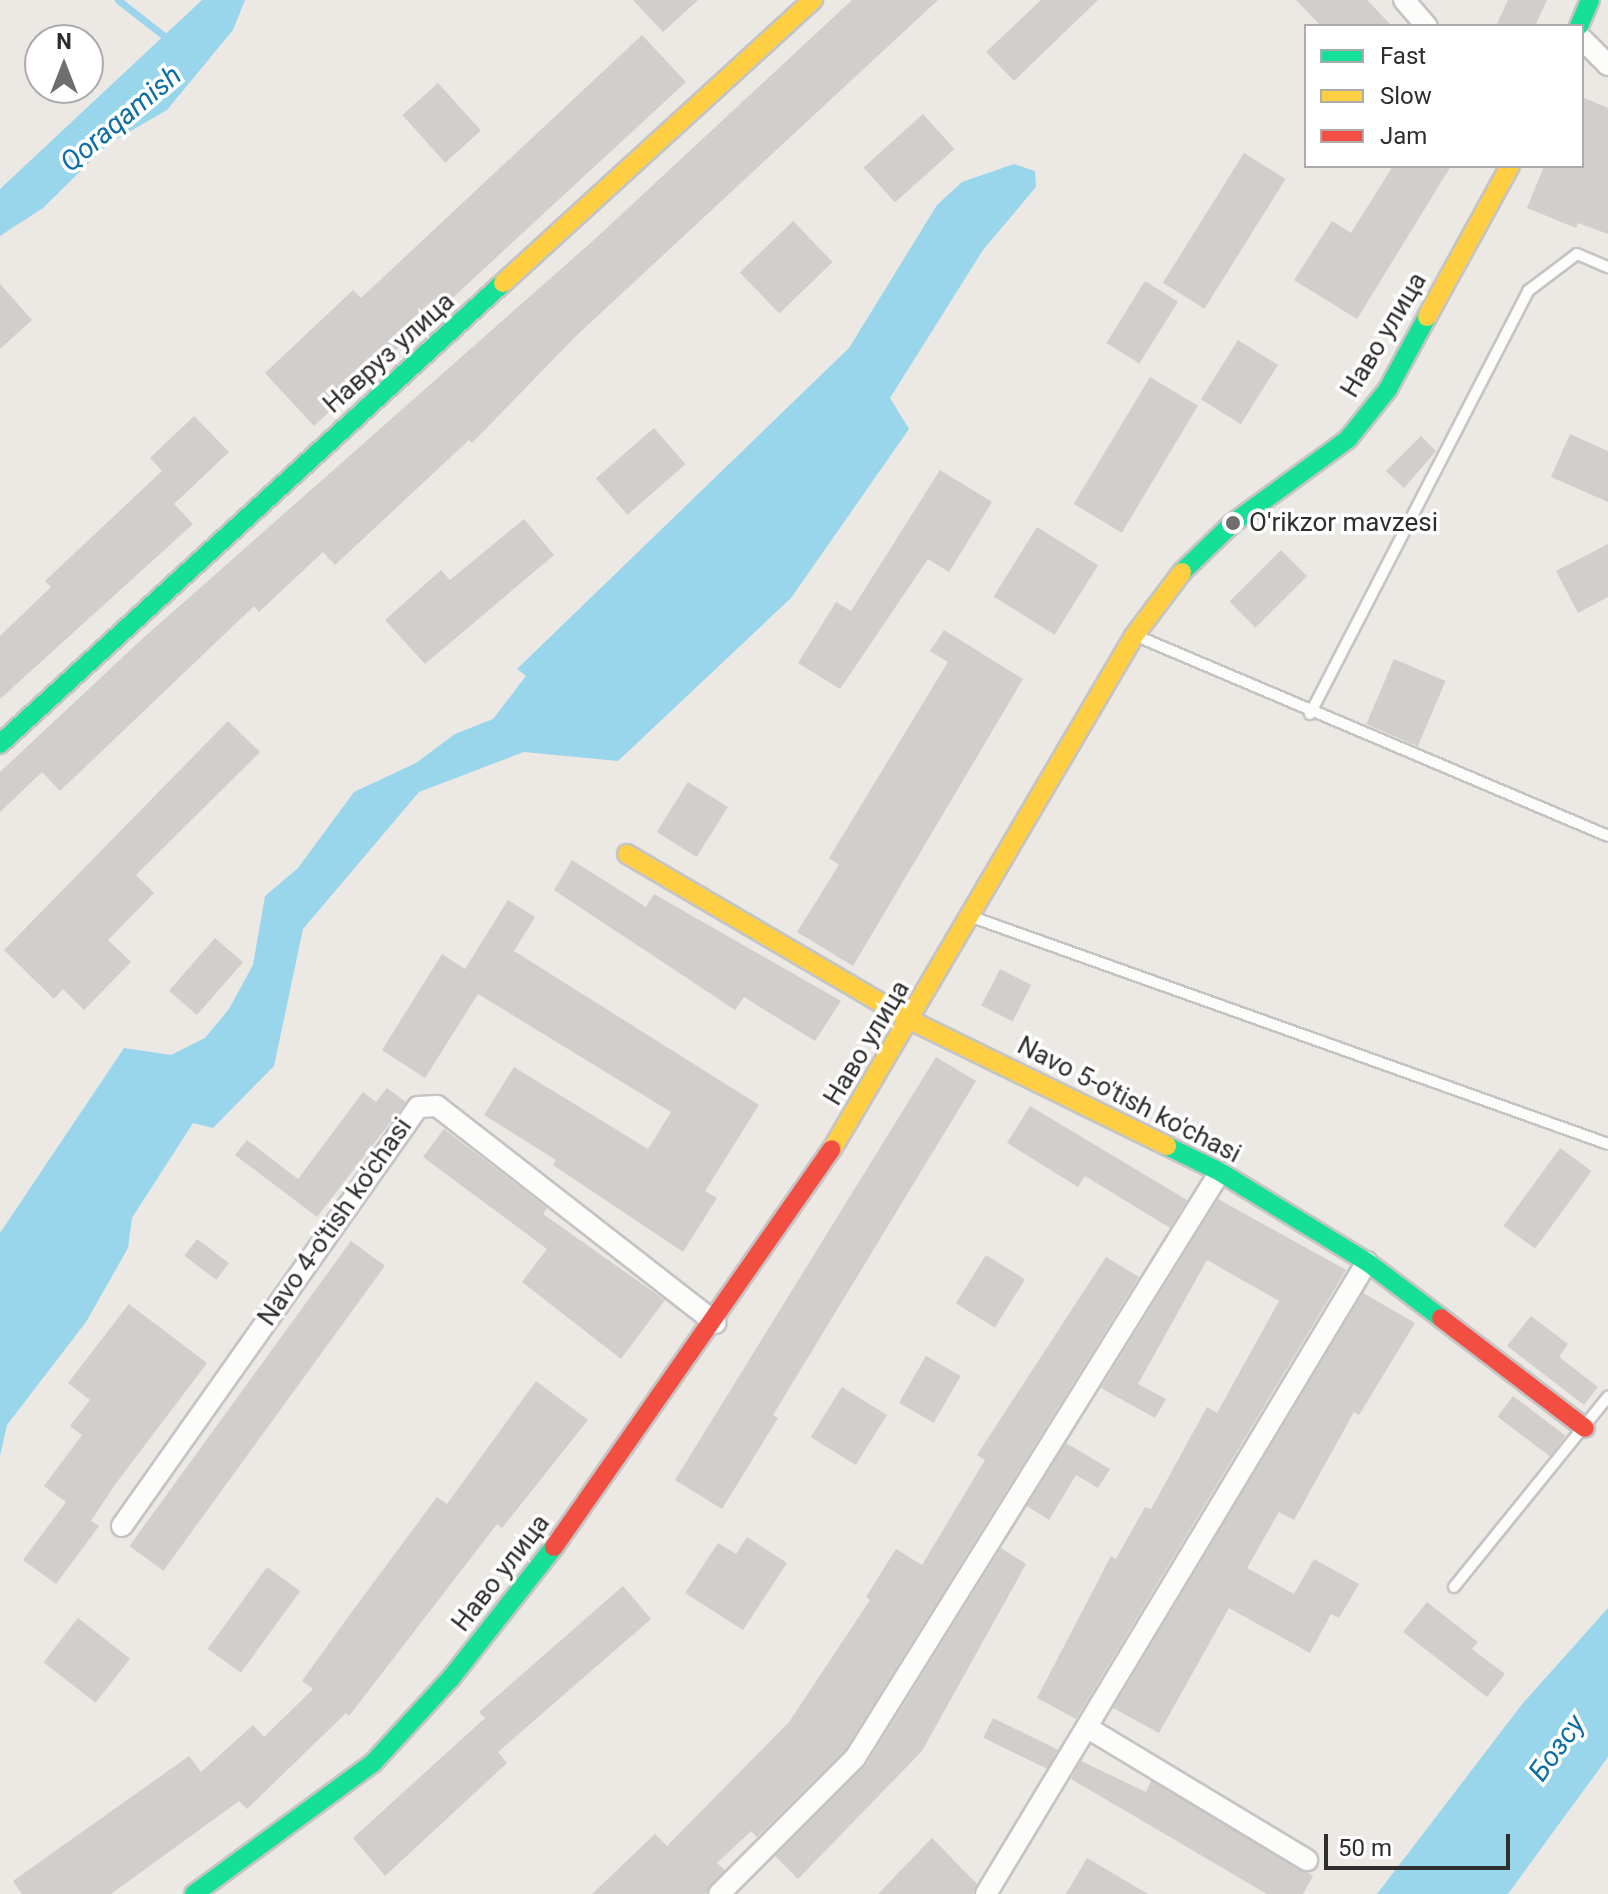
<!DOCTYPE html>
<meta charset="utf-8">
<style>
body{margin:0}
#map{position:relative;width:1608px;height:1894px;overflow:hidden;background:#ece8e4;font-family:Roboto,sans-serif}
div>[style]{position:absolute}
[style*='--x']{left:calc(var(--x)*1px);top:calc(var(--y)*1px);width:calc(var(--w)*1px);rotate:calc(var(--a)*1deg)}
.water>*{inset:0;background:#99d6ec}
.stream>*{height:7px;margin:-3.5px;padding:0 3.5px;transform-origin:3.5px;border-radius:3.5px;background:#99d6ec}
.building>*{inset:0;background:#d1cecb;transform-origin:0 0}
.roads{filter:drop-shadow(2px 0 #c5c4c5) drop-shadow(-2px 0 #c5c4c5) drop-shadow(0 2px #c5c4c5) drop-shadow(0 -2px #c5c4c5)}
.lane>*{height:10px;margin:-5px;padding:0 5px;transform-origin:5px;border-radius:5px;background:#fcfcfb}
.street>*{height:20px;margin:-10px;padding:0 10px;transform-origin:10px;border-radius:10px;background:#fcfcfb}
.fast>*{height:18px;margin:-9px;padding:0 9px;transform-origin:9px;border-radius:9px;background:#16e098}
.slow>*{height:18px;margin:-9px;padding:0 9px;transform-origin:9px;border-radius:9px;background:#ffcf43}
.jam>*{height:18px;margin:-9px;padding:0 9px;transform-origin:9px;border-radius:9px;background:#f24e42}
.dots>*{width:22px;height:22px;translate:-50% -50%;box-sizing:border-box;border:4px solid #fff;border-radius:50%}
span{translate:-50% -50%;white-space:nowrap;text-align:center;line-height:1.15;-webkit-text-stroke:7px #fff;paint-order:stroke}
.street-label{font-size:26px;color:#2e2e2e}
.poi-label{font-size:26px;color:#2e2e2e}
.left{translate:0 -50%;text-align:left}
.water-label{font-size:28px;color:#0d6fa3;font-style:italic}
.legend{position:absolute;left:1304px;top:24px;width:280px;height:144px;box-sizing:border-box;background:#fff;border:2px solid #ababab;margin:0;padding:10px 14px;list-style:none;font-size:24px;color:#2e2e2e}
.legend li{display:flex;align-items:center;gap:16px;height:40px}
.legend b{width:40px;border:2px solid #ababab}
.north{position:absolute;left:24px;top:24px;width:80px;height:80px;box-sizing:border-box;background:#fff;border:2px solid #ababab;border-radius:50%;rotate:0deg;font-size:22px;font-weight:700;line-height:32px;text-align:center;color:#2e2e2e}
.north::after{content:'';display:block;margin:auto;width:28px;height:36px;background:#706f6e;clip-path:polygon(50% 0,100% 100%,50% 72%,0 100%)}
.scale{position:absolute;left:1324px;top:1834px;width:186px;height:36px;box-sizing:border-box;border:4px solid #2e2e2e;border-top:0;padding-left:10px;font-size:24px;line-height:28px;white-space:nowrap;color:#2e2e2e;-webkit-text-stroke:6px #fff;paint-order:stroke}
</style>
<div id="map">
<div class="water">
<div style="clip-path:polygon(202px 0,245px 0,233px 30px,167px 110px,108px 144px,43px 208px,0 236px,0 189px)"></div>
<div style="clip-path:polygon(1014px 164px,1035px 171px,1036px 187px,983px 250px,890px 398px,909px 429px,791px 598px,618px 761px,524px 752px,419px 792px,303px 929px,274px 1066px,213px 1128px,193px 1123px,132px 1218px,128px 1248px,86px 1322px,7px 1425px,0 1456px,0 1233px,124px 1048px,171px 1055px,205px 1038px,229px 1009px,253px 965px,265px 896px,298px 868px,354px 792px,416px 763px,455px 734px,493px 719px,526px 676px,517px 669px,849px 348px,937px 205px,962px 182px)"></div>
<div style="clip-path:polygon(1608px 1608px,1608px 1757px,1508px 1894px,1377px 1894px,1523px 1703px)"></div>
</div>
<div class="stream">
<div style="--x:118;--y:0;--w:70;--a:38"></div>
</div>
<div class="building">
<div style="clip-path:polygon(633px 0,698px 0,663px 32px)"></div>
<div style="clip-path:polygon(852px 0,938px 0,576px 336px,472px 443px,469px 440px,335px 565px,323px 552px,259px 612px,254px 606px,60px 791px,42px 772px,0 812px,0 772px,141px 640px,595px 239px)"></div>
<div style="clip-path:polygon(1041px 0,1098px 0,1014px 81px,986px 52px)"></div>
<div style="clip-path:polygon(1296px 0,1367px 0,1392px 26px,1321px 26px)"></div>
<div style="clip-path:polygon(1508px 0,1547px 0,1535px 26px,1496px 26px)"></div>
<div style="clip-path:polygon(642px 35px,686px 82px,314px 426px,265px 373px,353px 290px,361px 298px)"></div>
<div style="left:438px;top:83px;width:64px;height:48px;rotate:48deg"></div>
<div style="clip-path:polygon(1582px 97px,1608px 108px,1608px 234px,1578px 223px,1576px 228px,1527px 208px,1544px 166px,1582px 166px)"></div>
<div style="left:923px;top:114px;width:47px;height:80px;rotate:48deg"></div>
<div style="left:1244px;top:153px;width:49px;height:153px;rotate:32deg"></div>
<div style="clip-path:polygon(1393px 166px,1451px 166px,1357px 319px,1294px 280px,1332px 221px,1351px 233px)"></div>
<div style="left:793px;top:221px;width:57px;height:74px;rotate:46deg"></div>
<div style="left:1145px;top:281px;width:39px;height:73px;rotate:32deg"></div>
<div style="clip-path:polygon(0 284px,32px 320px,0 349px)"></div>
<div style="left:1238px;top:340px;width:47px;height:70px;rotate:32deg"></div>
<div style="left:1150px;top:377px;width:56px;height:148px;rotate:31deg"></div>
<div style="clip-path:polygon(194px 416px,229px 452px,174px 504px,193px 524px,0 699px,0 636px,51px 587px,45px 581px,162px 471px,150px 458px)"></div>
<div style="left:654px;top:428px;width:48px;height:77px;rotate:49deg"></div>
<div style="clip-path:polygon(1570px 434px,1608px 451px,1608px 502px,1551px 477px)"></div>
<div style="clip-path:polygon(1421px 436px,1436px 451px,1404px 488px,1386px 471px)"></div>
<div style="clip-path:polygon(940px 470px,992px 502px,949px 572px,928px 559px,840px 689px,798px 663px,836px 602px,851px 611px)"></div>
<div style="clip-path:polygon(524px 519px,554px 555px,425px 664px,385px 620px,441px 570px,450px 580px)"></div>
<div style="left:1037px;top:527px;width:72px;height:82px;rotate:32deg"></div>
<div style="clip-path:polygon(1608px 544px,1608px 597px,1578px 613px,1556px 571px)"></div>
<div style="left:1281px;top:550px;width:37px;height:73px;rotate:45deg"></div>
<div style="clip-path:polygon(944px 630px,1023px 679px,853px 966px,797px 932px,839px 865px,829px 858px,948px 662px,930px 651px)"></div>
<div style="left:1394px;top:659px;width:56px;height:71px;rotate:23deg"></div>
<div style="clip-path:polygon(228px 721px,260px 752px,136px 875px,154px 893px,108px 940px,131px 962px,84px 1010px,63px 989px,54px 999px,4px 950px)"></div>
<div style="left:688px;top:782px;width:47px;height:59px;rotate:32deg"></div>
<div style="clip-path:polygon(572px 860px,646px 907px,654px 894px,841px 1001px,815px 1041px,744px 997px,735px 1010px,554px 890px)"></div>
<div style="clip-path:polygon(508px 900px,535px 917px,514px 951px,759px 1105px,705px 1191px,717px 1198px,683px 1252px,553px 1165px,556px 1160px,484px 1115px,514px 1067px,648px 1149px,671px 1112px,478px 994px,425px 1078px,382px 1050px,442px 954px,465px 969px)"></div>
<div style="left:215px;top:938px;width:37px;height:70px;rotate:41deg"></div>
<div style="left:1000px;top:969px;width:35px;height:41px;rotate:27deg"></div>
<div style="clip-path:polygon(936px 1057px,976px 1081px,773px 1415px,778px 1418px,722px 1509px,675px 1480px)"></div>
<div style="clip-path:polygon(387px 1088px,406px 1102px,317px 1217px,235px 1155px,247px 1140px,298px 1179px,363px 1092px,376px 1102px)"></div>
<div style="clip-path:polygon(1030px 1106px,1187px 1200px,1170px 1228px,1085px 1176px,1078px 1187px,1007px 1143px)"></div>
<div style="clip-path:polygon(444px 1129px,547px 1208px,543px 1214px,665px 1300px,621px 1359px,522px 1282px,547px 1249px,423px 1157px)"></div>
<div style="left:1560px;top:1148px;width:39px;height:96px;rotate:36deg"></div>
<div style="clip-path:polygon(1218px 1199px,1346px 1270px,1076px 1719px,1037px 1698px,1111px 1556px,1116px 1559px,1145px 1507px,1151px 1509px,1207px 1407px,1217px 1413px,1279px 1301px,1207px 1260px,1138px 1384px,1166px 1399px,1155px 1418px,1101px 1388px)"></div>
<div style="left:197px;top:1239px;width:40px;height:21px;rotate:37deg"></div>
<div style="left:351px;top:1241px;width:42px;height:377px;rotate:36deg"></div>
<div style="left:986px;top:1255px;width:46px;height:57px;rotate:32deg"></div>
<div style="clip-path:polygon(1106px 1257px,1139px 1277px,845px 1750px,757px 1837px,751px 1831px,717px 1863px,725px 1870px,706px 1894px,592px 1894px,655px 1834px,667px 1846px,789px 1722px,870px 1600px,866px 1597px,896px 1549px,922px 1565px,985px 1460px,977px 1455px)"></div>
<div style="clip-path:polygon(1363px 1293px,1415px 1323px,1359px 1415px,1354px 1412px,1294px 1520px,1279px 1512px,1247px 1568px,1294px 1594px,1314px 1559px,1359px 1584px,1339px 1618px,1331px 1614px,1310px 1653px,1229px 1608px,1159px 1733px,1113px 1708px)"></div>
<div style="clip-path:polygon(129px 1304px,207px 1363px,114px 1486px,91px 1521px,99px 1526px,56px 1584px,23px 1560px,66px 1502px,44px 1486px,82px 1435px,70px 1426px,90px 1400px,68px 1383px)"></div>
<div style="clip-path:polygon(1531px 1316px,1568px 1344px,1559px 1357px,1598px 1387px,1584px 1405px,1507px 1346px)"></div>
<div style="left:926px;top:1356px;width:40px;height:54px;rotate:30deg"></div>
<div style="clip-path:polygon(536px 1381px,588px 1420px,502px 1528px,497px 1524px,349px 1716px,346px 1713px,247px 1809px,239px 1801px,111px 1894px,22px 1894px,13px 1881px,189px 1756px,201px 1772px,253px 1725px,264px 1737px,313px 1689px,302px 1681px,351px 1613px,437px 1497px,447px 1504px)"></div>
<div style="left:842px;top:1387px;width:53px;height:59px;rotate:32deg"></div>
<div style="left:1513px;top:1396px;width:66px;height:26px;rotate:37deg"></div>
<div style="clip-path:polygon(1066px 1443px,1110px 1469px,1098px 1488px,1076px 1475px,1049px 1520px,1027px 1506px)"></div>
<div style="clip-path:polygon(747px 1537px,787px 1563px,743px 1630px,685px 1593px,718px 1543px,736px 1554px)"></div>
<div style="clip-path:polygon(1001px 1548px,1026px 1564px,922px 1751px,798px 1879px,775px 1856px,866px 1765px)"></div>
<div style="left:267px;top:1567px;width:41px;height:101px;rotate:36deg"></div>
<div style="clip-path:polygon(623px 1586px,651px 1619px,498px 1752px,507px 1763px,385px 1876px,353px 1838px,485px 1718px,479px 1712px)"></div>
<div style="clip-path:polygon(1427px 1602px,1478px 1642px,1472px 1649px,1505px 1674px,1487px 1697px,1403px 1632px)"></div>
<div style="left:78px;top:1618px;width:66px;height:56px;rotate:38deg"></div>
<div style="left:993px;top:1718px;width:72px;height:22px;rotate:26deg"></div>
<div style="clip-path:polygon(1081px 1761px,1146px 1792px,1151px 1781px,1313px 1876px,1303px 1894px,1267px 1894px,1071px 1779px)"></div>
<div style="clip-path:polygon(932px 1838px,977px 1884px,973px 1894px,878px 1894px)"></div>
<div style="clip-path:polygon(1087px 1858px,1148px 1894px,1066px 1894px)"></div>
</div>
<div class="roads">
<div class="lane">
<div style="--x:1139;--y:637;--w:509;--a:22.99"></div>
<div style="--x:1310;--y:714;--w:476;--a:-62.7"></div>
<div style="--x:1528;--y:291;--w:61;--a:-37.1"></div>
<div style="--x:1577;--y:254;--w:34;--a:23"></div>
<div style="--x:972;--y:917;--w:675;--a:19.64"></div>
<div style="--x:1454;--y:1587;--w:245;--a:-51"></div>
</div>
<div class="street">
<div style="--x:1404;--y:0;--w:35;--a:49"></div>
<div style="--x:1582;--y:39;--w:37;--a:45"></div>
<div style="--x:122;--y:1526;--w:513;--a:-54.76"></div>
<div style="--x:418;--y:1107;--w:19;--a:-3"></div>
<div style="--x:437;--y:1106;--w:353;--a:37.9"></div>
<div style="--x:1088;--y:1728;--w:256;--a:31.1"></div>
<div style="--x:719;--y:1894;--w:192;--a:-45"></div>
<div style="--x:855;--y:1758;--w:690;--a:-58.08"></div>
<div style="--x:986;--y:1894;--w:738;--a:-58.92"></div>
</div>
<div class="fast">
<div style="--x:1579;--y:26;--w:28;--a:-67"></div>
<div style="--x:1182;--y:572;--w:71;--a:-43.9"></div>
<div style="--x:1233;--y:523;--w:142;--a:-36.1"></div>
<div style="--x:1348;--y:439;--w:64;--a:-51.3"></div>
<div style="--x:1388;--y:389;--w:82;--a:-61.6"></div>
<div style="--x:0;--y:744;--w:682;--a:-42.51"></div>
<div style="--x:1167;--y:1146;--w:59;--a:26.1"></div>
<div style="--x:1220;--y:1172;--w:172;--a:31.5"></div>
<div style="--x:1367;--y:1262;--w:93;--a:37.1"></div>
<div style="--x:194;--y:1894;--w:222;--a:-36.2"></div>
<div style="--x:373;--y:1763;--w:115;--a:-47.5"></div>
<div style="--x:451;--y:1678;--w:167;--a:-51.8"></div>
</div>
<div class="slow">
<div style="--x:503;--y:283;--w:420;--a:-42.4"></div>
<div style="--x:1427;--y:317;--w:172;--a:-61.2"></div>
<div style="--x:627;--y:854;--w:330;--a:30.4"></div>
<div style="--x:912;--y:1021;--w:284;--a:26.1"></div>
<div style="--x:832;--y:1149;--w:595;--a:-59.51"></div>
<div style="--x:1134;--y:636;--w:80;--a:-53.1"></div>
</div>
<div class="jam">
<div style="--x:1441;--y:1318;--w:181;--a:37.4"></div>
<div style="--x:554;--y:1547;--w:485;--a:-55.1"></div>
</div>
</div>
<div class="dots">
<div style="left:1233px;top:523px;background:#706f6e"></div>
</div>
<div class="street-label">
<span style="left:1384px;top:335px;rotate:-59deg">Наво улица</span>
<span style="left:389px;top:353px;rotate:-42deg">Навруз улица</span>
<span style="left:867px;top:1043px;rotate:-59deg">Наво улица</span>
<span style="left:1129px;top:1100px;rotate:27deg">Navo 5-o'tish ko'chasi</span>
<span style="left:335px;top:1222px;rotate:-55deg">Navo 4-o'tish ko'chasi</span>
<span style="left:501px;top:1573px;rotate:-52deg">Наво улица</span>
</div>
<div class="poi-label">
<span class="left" style="left:1249px;top:523px">O'rikzor mavzesi</span>
</div>
<div class="water-label">
<span style="left:121px;top:119px;rotate:-40deg">Qoraqamish</span>
<span style="left:1557px;top:1748px;rotate:-54deg">Бозсу</span>
</div>
<ul class="legend">
<li><b style="height:10px;background:#16e098"></b>Fast</li>
<li><b style="height:10px;background:#ffcf43"></b>Slow</li>
<li><b style="height:10px;background:#f24e42"></b>Jam</li>
</ul>
<div class="north">N</div>
<div class="scale">50 m</div>
</div>
